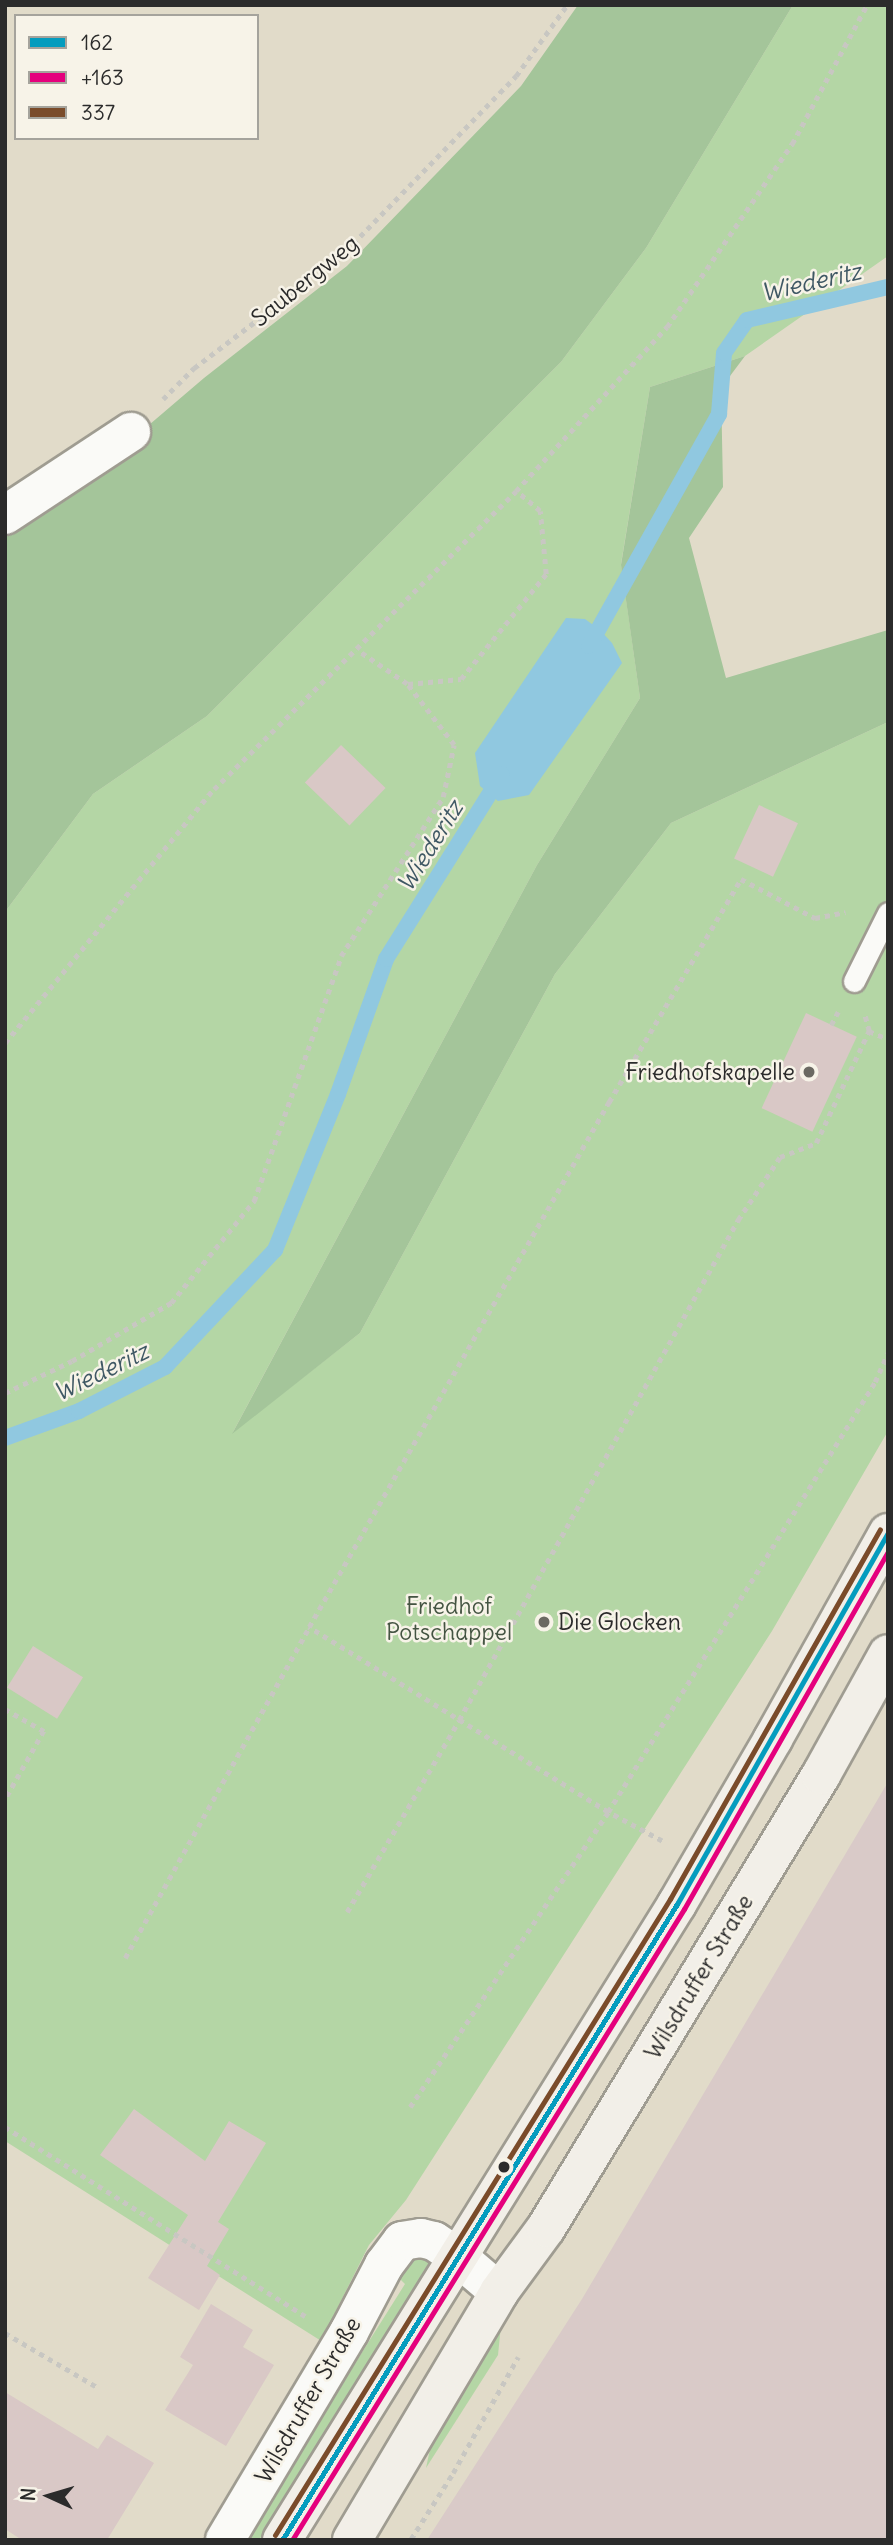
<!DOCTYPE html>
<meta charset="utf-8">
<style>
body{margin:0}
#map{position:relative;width:893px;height:2545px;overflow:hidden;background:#e1dbc9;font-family:Delius,sans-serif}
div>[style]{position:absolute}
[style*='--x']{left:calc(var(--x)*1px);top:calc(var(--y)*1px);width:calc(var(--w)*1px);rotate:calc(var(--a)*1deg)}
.industrial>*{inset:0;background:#d9cac8}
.green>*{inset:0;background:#b4d6a5}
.forest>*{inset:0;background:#a4c59a}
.water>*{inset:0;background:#90c8e0}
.stream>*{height:16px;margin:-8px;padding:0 8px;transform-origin:8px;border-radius:8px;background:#90c8e0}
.building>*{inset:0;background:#d9c8c6;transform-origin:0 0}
.path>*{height:4.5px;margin-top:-2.25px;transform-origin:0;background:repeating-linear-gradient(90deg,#c8c7c2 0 5px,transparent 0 10px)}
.roads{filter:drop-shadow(2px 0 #9f9c91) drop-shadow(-2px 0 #9f9c91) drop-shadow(0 2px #9f9c91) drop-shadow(0 -2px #9f9c91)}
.lane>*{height:21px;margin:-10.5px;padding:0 10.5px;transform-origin:10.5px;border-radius:10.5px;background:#fafaf7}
.street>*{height:38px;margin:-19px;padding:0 19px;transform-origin:19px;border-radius:19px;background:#fafaf7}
.secondary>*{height:38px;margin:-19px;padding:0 19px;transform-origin:19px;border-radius:19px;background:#f2efe8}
.bus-1>*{height:5px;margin:-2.5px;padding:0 2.5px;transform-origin:2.5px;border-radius:2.5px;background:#049cbe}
.bus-2>*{height:5px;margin:-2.5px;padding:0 2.5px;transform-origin:2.5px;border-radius:2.5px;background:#e5007d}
.bus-3>*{height:5px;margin:-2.5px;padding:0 2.5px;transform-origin:2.5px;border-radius:2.5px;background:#7a4b2a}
.dots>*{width:19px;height:19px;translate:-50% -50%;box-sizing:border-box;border:4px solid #f7f3e8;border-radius:50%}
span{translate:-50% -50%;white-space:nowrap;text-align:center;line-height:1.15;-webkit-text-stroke:5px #f7f3e8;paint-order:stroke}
.street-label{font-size:23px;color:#2b2b2b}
.poi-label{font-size:23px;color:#2b2b2b}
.right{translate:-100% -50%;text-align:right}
.left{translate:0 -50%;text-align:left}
.park-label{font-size:23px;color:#445442}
.water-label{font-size:24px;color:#3f5864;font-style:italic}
.frame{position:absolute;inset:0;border:7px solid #2b2b2b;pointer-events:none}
.legend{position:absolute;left:14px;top:14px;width:245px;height:126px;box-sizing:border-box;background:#f7f3e8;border:2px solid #a5a39c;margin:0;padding:9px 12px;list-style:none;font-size:21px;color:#2b2b2b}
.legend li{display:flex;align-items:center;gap:14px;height:35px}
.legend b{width:35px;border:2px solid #a5a39c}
.north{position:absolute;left:14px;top:2461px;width:70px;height:70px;-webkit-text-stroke:5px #f7f3e8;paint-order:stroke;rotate:274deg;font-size:19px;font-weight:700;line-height:28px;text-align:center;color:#2b2b2b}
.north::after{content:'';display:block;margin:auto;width:24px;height:32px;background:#2b2b2b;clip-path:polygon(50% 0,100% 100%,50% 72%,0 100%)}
</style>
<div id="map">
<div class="industrial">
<div style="clip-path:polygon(888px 1782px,888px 2540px,427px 2540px,582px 2299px)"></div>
</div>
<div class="green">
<div style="clip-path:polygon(793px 5px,888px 5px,888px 256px,745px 356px,650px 387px,621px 564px,640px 698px,537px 865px,233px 1432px,360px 1333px,555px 974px,671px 823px,888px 722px,888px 1431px,772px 1631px,406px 2200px,369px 2245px,331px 2321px,326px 2344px,5px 2141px,5px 912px,93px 794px,207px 716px,561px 362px,646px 248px)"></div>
<div style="clip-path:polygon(418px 2255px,428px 2258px,431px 2263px,430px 2272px,259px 2540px,244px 2540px,405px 2284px,396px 2275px,397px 2265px)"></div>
<div style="clip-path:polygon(502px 2315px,498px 2355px,426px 2468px,432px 2440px)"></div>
</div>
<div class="forest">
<div style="clip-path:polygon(578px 5px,793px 5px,646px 248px,561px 362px,207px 716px,93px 794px,5px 912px,5px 535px,81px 483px,204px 378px,347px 266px,521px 86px)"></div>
<div style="clip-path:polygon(745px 356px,721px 388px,723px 487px,689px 538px,726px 678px,888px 630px,888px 722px,671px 823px,555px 974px,360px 1333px,232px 1434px,537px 865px,640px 698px,621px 565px,650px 387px)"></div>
</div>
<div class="water">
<div style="clip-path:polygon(566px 618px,585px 619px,600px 630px,612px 643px,622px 663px,529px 795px,498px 801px,480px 786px,475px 753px)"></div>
</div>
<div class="stream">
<div style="--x:589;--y:646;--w:266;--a:-60.7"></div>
<div style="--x:719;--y:414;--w:61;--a:-85.3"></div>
<div style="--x:724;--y:353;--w:40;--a:-55.1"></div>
<div style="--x:747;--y:320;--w:145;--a:-13.2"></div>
<div style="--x:5;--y:1438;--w:79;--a:-20"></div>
<div style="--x:79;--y:1411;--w:97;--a:-27.1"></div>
<div style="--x:165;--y:1367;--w:161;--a:-46.8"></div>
<div style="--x:275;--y:1250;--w:168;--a:-68"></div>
<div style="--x:338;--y:1094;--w:143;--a:-70.4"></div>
<div style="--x:386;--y:959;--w:218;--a:-57.9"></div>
</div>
<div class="building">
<div style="left:341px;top:745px;width:62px;height:52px;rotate:44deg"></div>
<div style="left:759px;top:805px;width:43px;height:59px;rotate:25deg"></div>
<div style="left:806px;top:1013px;width:56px;height:105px;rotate:25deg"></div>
<div style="left:33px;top:1646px;width:59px;height:49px;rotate:32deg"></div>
<div style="clip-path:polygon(134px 2109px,205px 2161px,229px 2121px,266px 2143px,218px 2222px,229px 2229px,207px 2266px,220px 2275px,199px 2310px,148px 2278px,188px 2215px,100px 2155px)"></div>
<div style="clip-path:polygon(211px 2304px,253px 2330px,243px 2347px,274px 2365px,226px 2446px,165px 2410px,193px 2365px,180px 2357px)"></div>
<div style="clip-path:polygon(5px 2392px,98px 2449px,107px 2435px,154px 2463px,107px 2540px,22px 2540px,5px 2529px)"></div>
</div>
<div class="path">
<div style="--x:163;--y:399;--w:44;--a:-45"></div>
<div style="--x:194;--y:368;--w:182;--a:-37.2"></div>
<div style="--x:339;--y:258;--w:254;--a:-45.8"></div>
<div style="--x:516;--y:76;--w:87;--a:-54.3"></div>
<div style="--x:408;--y:684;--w:53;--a:-5.4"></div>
<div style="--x:461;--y:679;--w:135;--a:-51"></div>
<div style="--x:546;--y:574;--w:63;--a:-95.4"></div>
<div style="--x:540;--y:511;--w:31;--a:-140"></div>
<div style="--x:831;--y:1025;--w:15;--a:-62"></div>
<div style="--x:869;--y:1031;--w:21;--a:23"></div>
<div style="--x:5;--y:1043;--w:329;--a:-50.6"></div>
<div style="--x:214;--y:789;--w:424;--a:-44.6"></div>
<div style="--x:516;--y:491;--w:223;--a:-47.4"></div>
<div style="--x:667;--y:327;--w:222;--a:-55.7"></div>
<div style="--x:792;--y:144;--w:158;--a:-61.7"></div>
<div style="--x:5;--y:1393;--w:74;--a:-25.5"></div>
<div style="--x:72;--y:1361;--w:115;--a:-30.4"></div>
<div style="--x:171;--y:1303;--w:132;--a:-50.9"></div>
<div style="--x:254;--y:1201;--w:260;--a:-70.4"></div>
<div style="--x:341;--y:956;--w:189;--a:-57.3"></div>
<div style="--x:443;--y:797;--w:53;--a:-78.1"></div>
<div style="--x:454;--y:745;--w:77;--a:-127.6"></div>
<div style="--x:407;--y:684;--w:60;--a:-145.8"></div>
<div style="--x:5;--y:1709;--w:45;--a:29.4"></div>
<div style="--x:44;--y:1731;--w:79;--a:119.5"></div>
<div style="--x:662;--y:1841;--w:61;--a:-151.8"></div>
<div style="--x:608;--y:1812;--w:352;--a:-148.3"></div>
<div style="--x:309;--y:1627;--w:605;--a:-60.26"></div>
<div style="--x:609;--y:1102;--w:259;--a:-59.4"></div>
<div style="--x:741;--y:879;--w:84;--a:27.8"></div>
<div style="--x:815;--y:918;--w:31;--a:-11"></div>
<div style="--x:347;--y:1912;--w:222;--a:-59.7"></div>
<div style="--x:459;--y:1720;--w:573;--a:-60.84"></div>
<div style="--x:738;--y:1220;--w:76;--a:-56.3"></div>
<div style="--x:780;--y:1157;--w:39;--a:-21"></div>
<div style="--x:816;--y:1143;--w:124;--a:-64.7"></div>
<div style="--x:869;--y:1031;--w:16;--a:-105"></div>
<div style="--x:125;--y:1958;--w:379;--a:-60.9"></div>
<div style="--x:410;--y:2107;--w:355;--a:-56.1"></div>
<div style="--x:608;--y:1812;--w:506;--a:-58.16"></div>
<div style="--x:875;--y:1382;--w:32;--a:-66"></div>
<div style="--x:5;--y:2127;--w:355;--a:32.2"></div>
<div style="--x:5;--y:2333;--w:107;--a:30.4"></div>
<div style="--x:411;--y:2539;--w:78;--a:-57.5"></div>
<div style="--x:453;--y:2473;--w:133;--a:-60.7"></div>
</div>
<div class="roads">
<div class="lane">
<div style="--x:854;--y:981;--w:76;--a:-63.4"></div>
</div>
<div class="street">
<div style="--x:5;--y:515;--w:151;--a:-33.4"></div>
<div style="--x:225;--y:2540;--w:242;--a:-59.2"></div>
<div style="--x:349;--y:2332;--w:76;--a:-62.4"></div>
<div style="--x:384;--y:2265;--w:30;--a:-53"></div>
<div style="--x:402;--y:2241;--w:19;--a:-9"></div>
<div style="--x:421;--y:2238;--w:13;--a:13"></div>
<div style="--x:434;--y:2241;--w:29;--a:34"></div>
<div style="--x:458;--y:2257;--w:54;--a:40.5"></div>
</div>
<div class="secondary">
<div style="--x:282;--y:2540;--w:749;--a:-58.16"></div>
<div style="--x:677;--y:1904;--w:191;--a:-59.8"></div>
<div style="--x:773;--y:1739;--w:236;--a:-60.8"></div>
<div style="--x:352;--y:2540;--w:288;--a:-59.3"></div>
<div style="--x:499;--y:2292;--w:79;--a:-53.7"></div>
<div style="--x:546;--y:2228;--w:530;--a:-58.74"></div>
<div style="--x:821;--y:1775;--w:138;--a:-61"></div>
</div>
</div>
<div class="bus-1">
<div style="--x:282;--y:2540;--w:749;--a:-58.16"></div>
<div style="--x:677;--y:1904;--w:427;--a:-60.4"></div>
</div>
<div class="bus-2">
<div style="--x:292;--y:2540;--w:743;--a:-58.15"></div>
<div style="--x:684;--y:1909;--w:412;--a:-60.3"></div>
</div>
<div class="bus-3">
<div style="--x:275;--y:2535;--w:749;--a:-58.16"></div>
<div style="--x:670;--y:1899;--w:425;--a:-60.4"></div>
</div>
<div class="dots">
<div style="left:809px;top:1072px;background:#6b6962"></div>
<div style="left:544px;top:1622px;background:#6b6962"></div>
<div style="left:504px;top:2167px;background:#2b2b2b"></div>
</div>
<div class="street-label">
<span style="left:305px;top:281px;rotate:-39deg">Saubergweg</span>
<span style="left:699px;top:1977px;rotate:-59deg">Wilsdruffer Straße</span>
<span style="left:308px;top:2400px;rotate:-60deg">Wilsdruffer Straße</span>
</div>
<div class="poi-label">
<span class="right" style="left:795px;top:1072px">Friedhofskapelle</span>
<span class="left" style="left:558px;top:1622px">Die Glocken</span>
</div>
<div class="park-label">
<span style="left:449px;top:1619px">Friedhof<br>Potschappel</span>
</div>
<div class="water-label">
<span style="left:811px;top:282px;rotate:-13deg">Wiederitz</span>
<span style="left:430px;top:846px;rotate:-58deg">Wiederitz</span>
<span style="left:101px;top:1372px;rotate:-26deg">Wiederitz</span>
</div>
<div class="frame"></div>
<ul class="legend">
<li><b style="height:9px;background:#049cbe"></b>162</li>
<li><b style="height:9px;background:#e5007d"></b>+163</li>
<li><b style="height:9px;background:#7a4b2a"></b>337</li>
</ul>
<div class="north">N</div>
</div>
